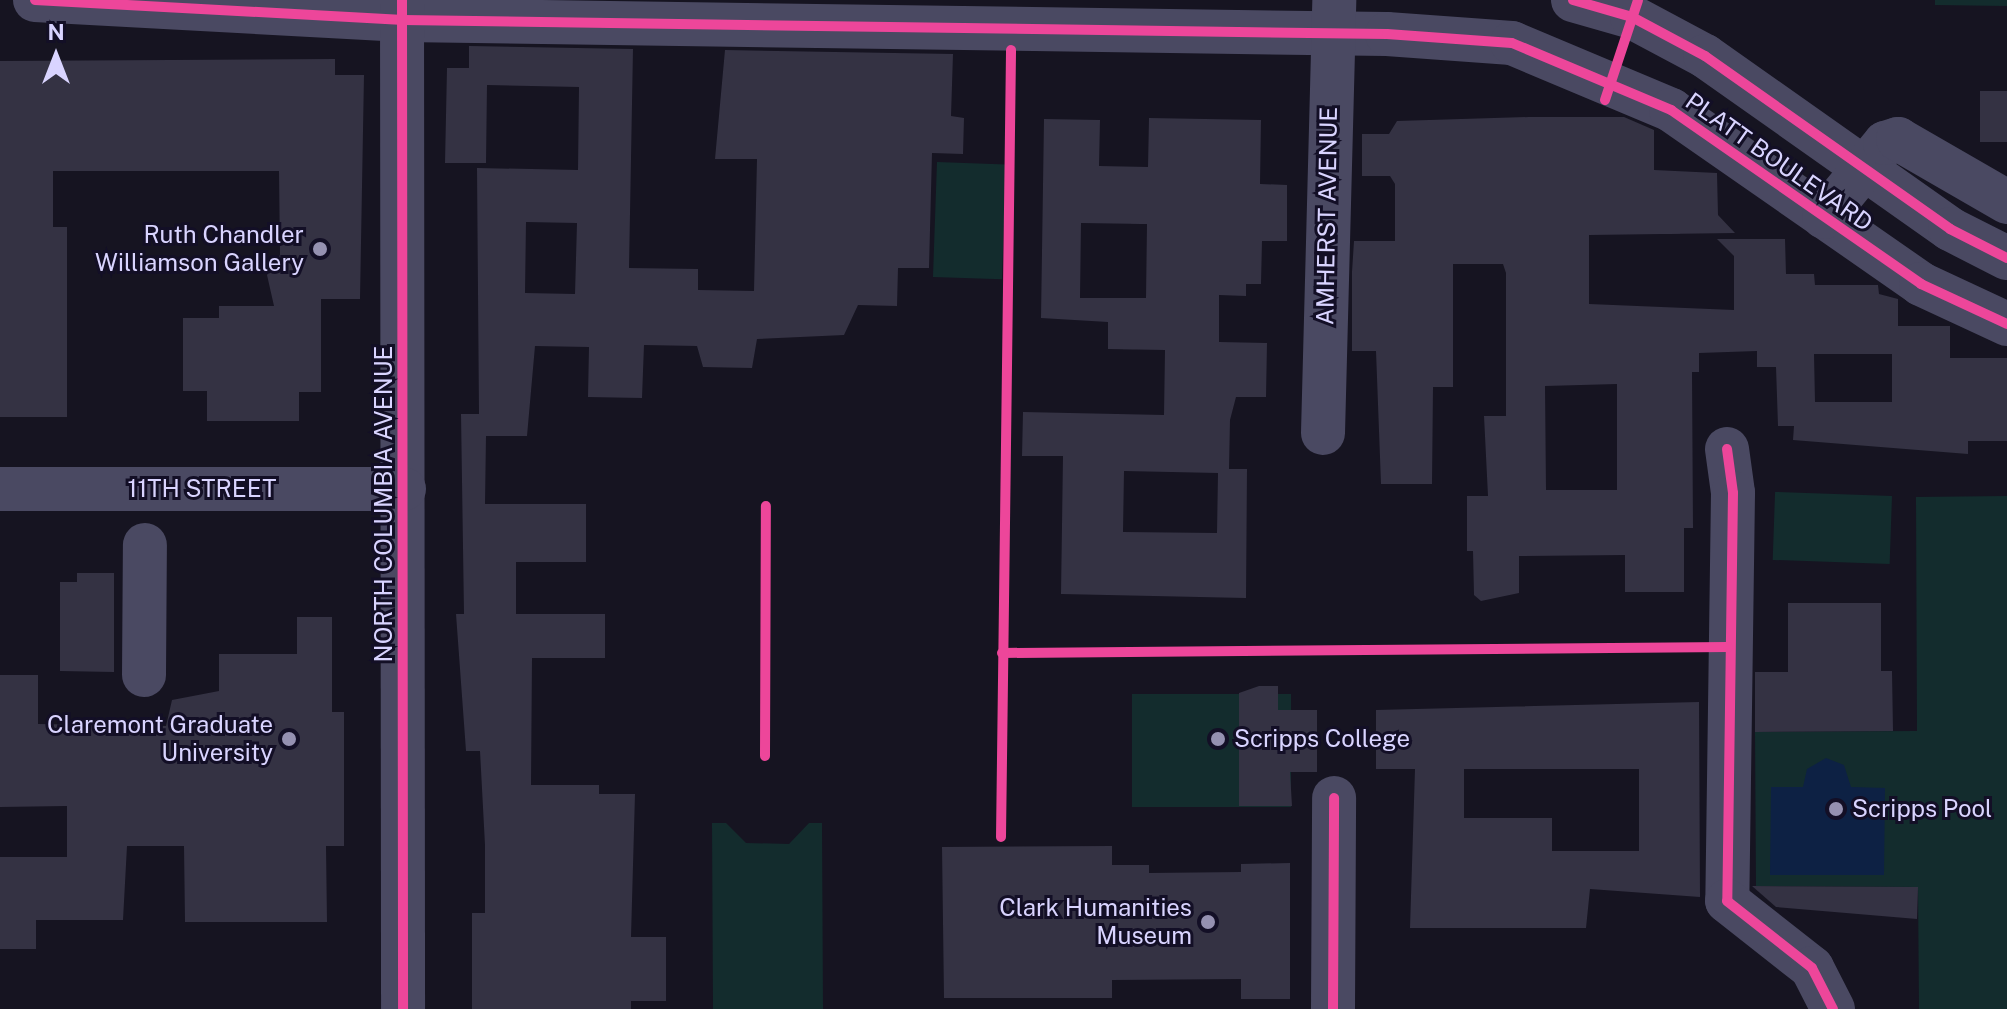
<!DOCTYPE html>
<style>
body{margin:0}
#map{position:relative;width:2007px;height:1009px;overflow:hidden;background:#161421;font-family:"Public Sans",sans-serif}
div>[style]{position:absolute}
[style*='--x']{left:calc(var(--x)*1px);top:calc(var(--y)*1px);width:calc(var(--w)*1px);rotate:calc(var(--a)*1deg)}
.green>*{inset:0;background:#132c2d;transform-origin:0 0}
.water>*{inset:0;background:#0d2144}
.building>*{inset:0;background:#343243;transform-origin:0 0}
.minor>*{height:44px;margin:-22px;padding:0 22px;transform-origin:22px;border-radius:22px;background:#4a4962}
.cycleway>*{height:10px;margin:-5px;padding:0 5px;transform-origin:5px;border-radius:5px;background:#ed469a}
.dots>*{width:22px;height:22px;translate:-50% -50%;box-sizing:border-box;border:4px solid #130f26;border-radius:50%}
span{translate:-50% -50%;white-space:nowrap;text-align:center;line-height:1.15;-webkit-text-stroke:6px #130f26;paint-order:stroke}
.street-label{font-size:24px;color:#d9d4ff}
.poi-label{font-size:24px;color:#d9d4ff}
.right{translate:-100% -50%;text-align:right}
.left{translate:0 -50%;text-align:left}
.north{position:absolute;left:16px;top:16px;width:80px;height:80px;-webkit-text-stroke:6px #130f26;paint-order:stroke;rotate:0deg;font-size:22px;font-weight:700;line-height:32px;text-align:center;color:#d9d4ff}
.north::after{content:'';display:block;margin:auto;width:28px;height:36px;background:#d9d4ff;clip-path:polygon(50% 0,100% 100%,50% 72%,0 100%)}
</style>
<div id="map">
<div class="green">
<div style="clip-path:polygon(1935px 0,2007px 0,2007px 6px,1935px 5px)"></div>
<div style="left:937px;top:162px;width:69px;height:115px;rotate:2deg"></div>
<div style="left:1892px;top:496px;width:68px;height:117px;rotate:92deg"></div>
<div style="clip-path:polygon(2007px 496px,2007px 1009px,1919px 1009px,1918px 887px,1756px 886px,1755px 732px,1917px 731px,1916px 497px)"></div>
<div style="left:1132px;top:694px;width:159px;height:113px"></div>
<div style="clip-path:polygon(712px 823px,726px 823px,746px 843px,789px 844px,809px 823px,822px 823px,823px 1009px,713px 1009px)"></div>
</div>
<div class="water">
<div style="clip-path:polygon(1826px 758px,1844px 765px,1851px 787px,1885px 788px,1884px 875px,1770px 875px,1771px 787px,1803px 787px,1807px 769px)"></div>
</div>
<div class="building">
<div style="clip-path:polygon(evenodd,469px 46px,633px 49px,629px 268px,698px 269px,698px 290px,754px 291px,757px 159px,715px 159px,725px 50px,953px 54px,951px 116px,964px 118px,963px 154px,932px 153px,929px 268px,898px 268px,897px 306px,858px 305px,844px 335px,757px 339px,752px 368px,703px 367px,697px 346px,644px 345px,642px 398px,588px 397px,589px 347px,535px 346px,527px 436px,486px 436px,485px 504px,586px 504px,586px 562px,516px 562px,516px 614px,605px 614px,605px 658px,532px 658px,531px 785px,599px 785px,599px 794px,635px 794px,631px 937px,666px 937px,666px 1001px,631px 1001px,631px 1009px,472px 1009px,472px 913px,485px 913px,485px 845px,480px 751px,466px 751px,456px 614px,464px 614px,461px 414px,479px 414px,477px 168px,578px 170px,579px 87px,487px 85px,486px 163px,445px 163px,447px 68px,469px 68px,469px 46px,526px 222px,577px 223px,575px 294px,525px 293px,526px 222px)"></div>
<div style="clip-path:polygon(335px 59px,335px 75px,364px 75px,360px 299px,321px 299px,321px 392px,299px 392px,299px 421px,207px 421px,207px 391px,183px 391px,183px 318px,219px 318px,219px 306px,274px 306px,267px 275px,280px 255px,279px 171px,53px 171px,53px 227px,67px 227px,67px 417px,0 417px,0 61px)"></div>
<div style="left:2007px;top:91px;width:51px;height:27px;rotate:90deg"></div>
<div style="clip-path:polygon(evenodd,1529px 117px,1624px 117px,1654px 130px,1654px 170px,1717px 173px,1718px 215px,1735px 233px,1589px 235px,1589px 304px,1734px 310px,1734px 256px,1717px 239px,1785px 239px,1786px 274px,1814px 274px,1815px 285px,1878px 285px,1879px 294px,1898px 299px,1898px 326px,1950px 326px,1950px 358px,2007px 358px,2007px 441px,1968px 441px,1968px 454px,1793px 440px,1794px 426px,1778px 426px,1776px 367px,1757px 367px,1757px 351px,1699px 353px,1699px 372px,1692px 372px,1693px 528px,1684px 528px,1684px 592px,1625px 592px,1625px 555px,1519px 556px,1519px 593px,1481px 601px,1474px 595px,1473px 551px,1467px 551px,1467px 496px,1488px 496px,1484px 416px,1506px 416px,1506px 273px,1503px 264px,1453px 264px,1453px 387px,1433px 387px,1432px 484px,1381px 484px,1376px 351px,1352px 351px,1352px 272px,1354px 241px,1395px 241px,1395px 184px,1390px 176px,1362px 176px,1362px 134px,1389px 134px,1397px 121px,1529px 117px,1814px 354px,1892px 354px,1892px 402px,1815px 402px,1814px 354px,1529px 117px,1617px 384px,1617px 490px,1546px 490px,1545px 386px,1617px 384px)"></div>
<div style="clip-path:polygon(evenodd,1149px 118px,1261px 120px,1260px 184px,1287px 185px,1287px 241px,1262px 241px,1261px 284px,1246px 284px,1246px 296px,1219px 295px,1219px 342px,1267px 343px,1266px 397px,1236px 397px,1230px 420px,1229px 469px,1247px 469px,1246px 598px,1061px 594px,1063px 456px,1022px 456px,1023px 412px,1164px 415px,1165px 350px,1108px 349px,1108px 322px,1041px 318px,1044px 119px,1100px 120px,1099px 166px,1148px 167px,1149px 118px,1081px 223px,1147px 224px,1146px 298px,1080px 298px,1081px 223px,1149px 118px,1124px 471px,1218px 473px,1217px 533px,1123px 532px,1124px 471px)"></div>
<div style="clip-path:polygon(77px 573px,114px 573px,114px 672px,60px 671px,60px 582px,77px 582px)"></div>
<div style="clip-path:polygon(1788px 603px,1881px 603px,1881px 671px,1892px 671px,1893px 731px,1755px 732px,1755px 672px,1788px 672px)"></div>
<div style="clip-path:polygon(297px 617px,332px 617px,332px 712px,344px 712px,344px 846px,326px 846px,327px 922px,185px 922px,184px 846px,127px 846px,123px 920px,36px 920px,36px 949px,0 949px,0 857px,67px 857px,67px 806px,0 807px,0 675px,38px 675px,38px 724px,166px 726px,172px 700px,219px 691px,219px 654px,297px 654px)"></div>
<div style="clip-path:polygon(1259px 686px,1278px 686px,1278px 710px,1317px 710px,1317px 772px,1290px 772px,1292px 806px,1239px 806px,1239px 693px)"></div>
<div style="clip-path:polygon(evenodd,1699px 702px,1700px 897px,1590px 889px,1586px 928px,1410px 928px,1415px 769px,1376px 769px,1376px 710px,1699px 702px,1464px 769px,1639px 769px,1639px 851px,1552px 851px,1552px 818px,1464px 818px,1464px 769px)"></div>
<div style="clip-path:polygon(1112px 846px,1112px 865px,1149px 865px,1149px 873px,1241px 872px,1241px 864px,1290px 863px,1290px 999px,1241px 999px,1241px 979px,1112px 980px,1112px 998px,944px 998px,942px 847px)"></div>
<div style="clip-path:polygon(1752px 886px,1918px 887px,1917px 919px,1776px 907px)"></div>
</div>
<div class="minor">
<div style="--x:35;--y:0;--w:369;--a:3.1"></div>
<div style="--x:403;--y:20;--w:984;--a:0.82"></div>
<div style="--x:1387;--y:34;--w:125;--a:4.1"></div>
<div style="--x:1512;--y:43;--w:173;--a:22.8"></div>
<div style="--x:1671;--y:110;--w:305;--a:34.8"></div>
<div style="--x:1921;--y:284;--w:95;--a:24.9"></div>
<div style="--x:402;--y:0;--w:1009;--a:89.94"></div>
<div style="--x:1573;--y:0;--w:61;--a:16.1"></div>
<div style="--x:1632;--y:17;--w:83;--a:28.1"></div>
<div style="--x:1705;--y:56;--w:300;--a:35.2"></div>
<div style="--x:1950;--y:229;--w:64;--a:27"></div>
<div style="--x:1824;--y:217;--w:96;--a:-50.5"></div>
<div style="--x:1885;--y:143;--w:14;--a:-17"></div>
<div style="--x:1898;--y:139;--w:126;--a:30"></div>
<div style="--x:1323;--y:433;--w:433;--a:-88.5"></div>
<div style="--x:1727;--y:449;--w:44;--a:82.2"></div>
<div style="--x:1733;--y:493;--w:408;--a:90.8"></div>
<div style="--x:1727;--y:901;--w:108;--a:38.2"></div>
<div style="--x:1812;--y:968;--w:46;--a:62.9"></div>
<div style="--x:0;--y:489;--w:404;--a:0"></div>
<div style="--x:144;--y:675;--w:130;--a:-89.6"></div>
<div style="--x:1333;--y:1009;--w:211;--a:-89.7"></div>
</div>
<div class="cycleway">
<div style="--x:35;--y:0;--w:369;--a:3.1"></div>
<div style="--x:403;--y:20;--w:984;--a:0.82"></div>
<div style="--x:1387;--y:34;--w:125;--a:4.1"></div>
<div style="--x:1512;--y:43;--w:173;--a:22.8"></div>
<div style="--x:1671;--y:110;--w:305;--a:34.8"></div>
<div style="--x:1921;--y:284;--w:95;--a:24.9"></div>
<div style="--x:402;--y:0;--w:1009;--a:89.94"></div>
<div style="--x:1573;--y:0;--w:61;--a:16.1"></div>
<div style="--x:1632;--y:17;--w:83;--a:28.1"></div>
<div style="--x:1705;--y:56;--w:300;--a:35.2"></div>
<div style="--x:1950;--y:229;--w:64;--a:27"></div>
<div style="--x:1605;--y:100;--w:105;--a:-71.7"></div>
<div style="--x:1727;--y:449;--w:44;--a:82.2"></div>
<div style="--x:1733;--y:493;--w:408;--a:90.8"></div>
<div style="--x:1727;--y:901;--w:108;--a:38.2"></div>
<div style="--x:1812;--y:968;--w:46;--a:62.9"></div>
<div style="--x:1002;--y:653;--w:726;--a:-0.47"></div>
<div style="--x:765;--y:756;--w:250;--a:-89.8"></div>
<div style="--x:1001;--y:837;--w:787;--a:-89.27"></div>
<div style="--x:1333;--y:1009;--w:211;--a:-89.7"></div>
</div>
<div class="dots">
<div style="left:320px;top:249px;background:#9591b1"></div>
<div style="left:289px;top:739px;background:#9591b1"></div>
<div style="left:1218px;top:739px;background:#9591b1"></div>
<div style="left:1836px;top:809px;background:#9591b1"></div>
<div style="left:1208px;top:922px;background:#9591b1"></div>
</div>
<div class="street-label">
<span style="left:1779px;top:162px;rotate:35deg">PLATT BOULEVARD</span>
<span style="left:1327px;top:216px;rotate:-89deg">AMHERST AVENUE</span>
<span style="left:202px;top:489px">11TH STREET</span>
<span style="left:384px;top:504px;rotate:-90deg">NORTH COLUMBIA AVENUE</span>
</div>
<div class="poi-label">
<span class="right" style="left:304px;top:249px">Ruth Chandler<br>Williamson Gallery</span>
<span class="right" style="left:273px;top:739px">Claremont Graduate<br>University</span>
<span class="left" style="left:1234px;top:739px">Scripps College</span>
<span class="left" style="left:1852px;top:809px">Scripps Pool</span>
<span class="right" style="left:1192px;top:922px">Clark Humanities<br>Museum</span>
</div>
<div class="north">N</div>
</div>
